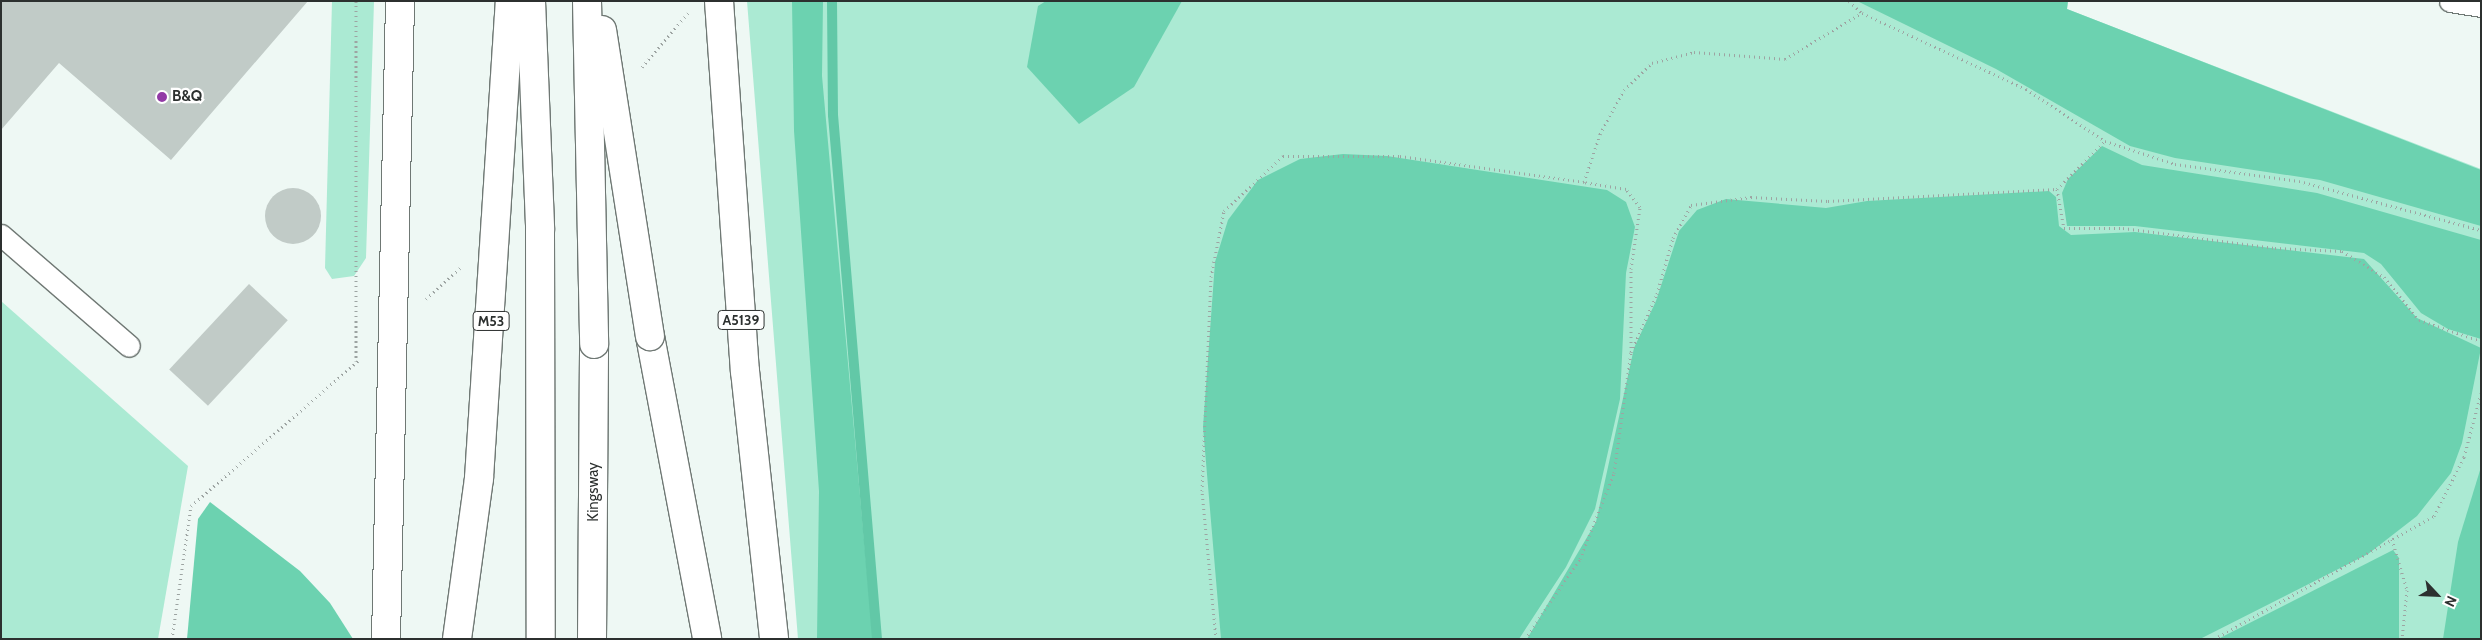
<!DOCTYPE html>
<style>
body{margin:0}
#map{position:relative;width:2482px;height:640px;overflow:hidden;background:#eef8f4;font-family:Cabin,sans-serif}
div>[style]{position:absolute}
[style*='--x']{left:calc(var(--x)*1px);top:calc(var(--y)*1px);width:calc(var(--w)*1px);rotate:calc(var(--a)*1deg)}
.green>*{inset:0;background:#abead3}
.forest>*{inset:0;background:#6cd2b0}
.stream>*{height:10px;margin:-5px;padding:0 5px;transform-origin:5px;border-radius:5px;background:#62c8a7}
.building>*{inset:0;background:#c1cbc7;transform-origin:0 0}
.round{border-radius:50%}
.path>*{height:3px;margin-top:-1.5px;transform-origin:0;background:repeating-linear-gradient(90deg,#9da4a2 0 1px,transparent 0 5px)}
.roads{filter:drop-shadow(1px 0 #6f7874) drop-shadow(-1px 0 #6f7874) drop-shadow(0 1px #6f7874) drop-shadow(0 -1px #6f7874)}
.lane>*{height:21px;margin:-10.5px;padding:0 10.5px;transform-origin:10.5px;border-radius:10.5px;background:#fff}
.highway>*{height:28px;margin:-14px;padding:0 14px;transform-origin:14px;border-radius:14px;background:#fff}
.bridges{filter:drop-shadow(1px 0 #6f7874) drop-shadow(-1px 0 #6f7874) drop-shadow(0 1px #6f7874) drop-shadow(0 -1px #6f7874)}
.highway-bridge>*{height:28px;margin:-14px;padding:0 14px;transform-origin:14px;border-radius:14px;background:#fff}
.dots>*{width:14px;height:14px;translate:-50% -50%;box-sizing:border-box;border:2px solid #fff;border-radius:50%}
span{translate:-50% -50%;white-space:nowrap;text-align:center;line-height:1.15;-webkit-text-stroke:4.5px #fff;paint-order:stroke}
.shield-label span{padding:1px 4px;background:#fff;border:1px solid;border-radius:4px;-webkit-text-stroke-width:0}
.shield-label{font-size:14px;color:#2c302f;font-weight:700}
.poi-label{font-size:15px;color:#2c302f;font-weight:700}
.left{translate:0 -50%;text-align:left}
.street-label{font-size:15px;color:#2c302f}
.frame{position:absolute;inset:0;border:2px solid #2c302f;pointer-events:none}
.north{position:absolute;left:2412px;top:570px;width:50px;height:50px;-webkit-text-stroke:4px #fff;paint-order:stroke;rotate:115deg;font-size:14px;font-weight:700;line-height:20px;text-align:center;color:#2c302f}
.north::after{content:'';display:block;margin:auto;width:18px;height:22px;background:#2c302f;clip-path:polygon(50% 0,100% 100%,50% 72%,0 100%)}
</style>
<div id="map">
<div class="green">
<div style="clip-path:polygon(332px 1px,374px 1px,366px 258px,354px 276px,332px 279px,325px 268px)"></div>
<div style="clip-path:polygon(747px 1px,2068px 1px,2067px 9px,2481px 169px,2481px 639px,798px 639px)"></div>
<div style="clip-path:polygon(1px 301px,188px 466px,158px 639px,1px 639px)"></div>
</div>
<div class="forest">
<div style="clip-path:polygon(792px 1px,823px 1px,822px 76px,873px 639px,817px 639px,819px 491px,794px 131px)"></div>
<div style="clip-path:polygon(1046px 1px,1182px 1px,1134px 87px,1079px 124px,1027px 67px,1038px 6px)"></div>
<div style="clip-path:polygon(1857px 1px,2068px 1px,2067px 9px,2481px 170px,2481px 226px,2320px 180px,2175px 158px,2130px 146px,1996px 69px)"></div>
<div style="clip-path:polygon(2102px 146px,2142px 165px,2317px 193px,2481px 240px,2481px 339px,2448px 329px,2421px 313px,2381px 264px,2364px 253px,2135px 226px,2067px 226px,2062px 193px,2068px 179px)"></div>
<div style="clip-path:polygon(1343px 154px,1387px 156px,1607px 190px,1626px 202px,1635px 227px,1626px 273px,1620px 399px,1595px 509px,1566px 567px,1519px 639px,1221px 639px,1203px 427px,1215px 262px,1228px 220px,1258px 180px,1300px 159px)"></div>
<div style="clip-path:polygon(2049px 191px,2056px 197px,2059px 226px,2071px 235px,2135px 232px,2364px 259px,2417px 318px,2481px 348px,2462px 443px,2451px 473px,2417px 516px,2368px 554px,2200px 639px,1527px 639px,1596px 522px,1634px 348px,1656px 301px,1679px 231px,1697px 210px,1726px 199px,1826px 208px,1867px 201px)"></div>
<div style="clip-path:polygon(2481px 467px,2481px 639px,2443px 639px,2458px 542px)"></div>
<div style="clip-path:polygon(210px 502px,300px 571px,330px 603px,353px 639px,187px 639px,198px 519px)"></div>
<div style="clip-path:polygon(2393px 550px,2399px 558px,2399px 639px,2218px 639px)"></div>
</div>
<div class="stream">
<div style="--x:832;--y:1;--w:114;--a:89.5"></div>
<div style="--x:833;--y:115;--w:526;--a:85.2"></div>
</div>
<div class="building">
<div style="clip-path:polygon(1px 1px,308px 1px,171px 160px,59px 63px,1px 130px)"></div>
<div class="round" style="left:265px;top:188px;width:56px;height:56px"></div>
<div style="left:249px;top:284px;width:53px;height:117px;rotate:43deg"></div>
</div>
<div class="path">
<div style="--x:356;--y:1;--w:360;--a:90"></div>
<div style="--x:1849;--y:1;--w:18;--a:43"></div>
<div style="--x:1862;--y:13;--w:181;--a:24.9"></div>
<div style="--x:2026;--y:89;--w:95;--a:33.4"></div>
<div style="--x:2105;--y:141;--w:74;--a:18.2"></div>
<div style="--x:2175;--y:164;--w:125;--a:7.8"></div>
<div style="--x:2299;--y:181;--w:188;--a:15.1"></div>
<div style="--x:642;--y:67;--w:71;--a:-49.6"></div>
<div style="--x:2057;--y:189;--w:40;--a:80"></div>
<div style="--x:2064;--y:228;--w:59;--a:0"></div>
<div style="--x:2123;--y:228;--w:153;--a:7.5"></div>
<div style="--x:2275;--y:248;--w:67;--a:2.6"></div>
<div style="--x:2342;--y:251;--w:49;--a:31.8"></div>
<div style="--x:2384;--y:277;--w:55;--a:50.9"></div>
<div style="--x:2419;--y:320;--w:65;--a:18.7"></div>
<div style="--x:426;--y:299;--w:46;--a:-42.4"></div>
<div style="--x:1631;--y:352;--w:64;--a:-65.9"></div>
<div style="--x:1657;--y:294;--w:58;--a:-74.1"></div>
<div style="--x:1673;--y:238;--w:38;--a:-61"></div>
<div style="--x:1691;--y:205;--w:61;--a:-7.6"></div>
<div style="--x:1751;--y:197;--w:77;--a:3"></div>
<div style="--x:1828;--y:201;--w:229;--a:-3"></div>
<div style="--x:2057;--y:189;--w:68;--a:-45"></div>
<div style="--x:2392;--y:539;--w:53;--a:73.6"></div>
<div style="--x:2407;--y:590;--w:49;--a:95.8"></div>
<div style="--x:172;--y:639;--w:134;--a:-81.9"></div>
<div style="--x:191;--y:506;--w:224;--a:-41"></div>
<div style="--x:1216;--y:639;--w:149;--a:-95.4"></div>
<div style="--x:1202;--y:491;--w:214;--a:-87.6"></div>
<div style="--x:1211;--y:277;--w:67;--a:-78.9"></div>
<div style="--x:1224;--y:211;--w:81;--a:-43"></div>
<div style="--x:1283;--y:156;--w:117;--a:0"></div>
<div style="--x:1400;--y:156;--w:186;--a:8"></div>
<div style="--x:1584;--y:182;--w:51;--a:-71.6"></div>
<div style="--x:1600;--y:134;--w:50;--a:-61.4"></div>
<div style="--x:1624;--y:90;--w:39;--a:-44"></div>
<div style="--x:1652;--y:63;--w:43;--a:-14.7"></div>
<div style="--x:1694;--y:52;--w:91;--a:4.4"></div>
<div style="--x:1785;--y:59;--w:90;--a:-30.9"></div>
<div style="--x:1525;--y:639;--w:97;--a:-55.5"></div>
<div style="--x:1580;--y:559;--w:92;--a:-68.4"></div>
<div style="--x:1614;--y:473;--w:122;--a:-82"></div>
<div style="--x:1631;--y:352;--w:83;--a:-90"></div>
<div style="--x:1631;--y:269;--w:63;--a:-81.7"></div>
<div style="--x:1640;--y:207;--w:23;--a:-128"></div>
<div style="--x:1626;--y:189;--w:43;--a:-170.5"></div>
<div style="--x:2214;--y:639;--w:252;--a:-29.2"></div>
<div style="--x:2434;--y:516;--w:66;--a:-63"></div>
<div style="--x:2464;--y:457;--w:66;--a:-75.1"></div>
</div>
<div class="roads">
<div class="lane">
<div style="--x:2450;--y:1;--w:31;--a:9"></div>
<div style="--x:1;--y:235;--w:169;--a:40.9"></div>
</div>
<div class="highway">
<div style="--x:719;--y:1;--w:371;--a:86"></div>
<div style="--x:745;--y:371;--w:270;--a:83.8"></div>
<div style="--x:650;--y:336;--w:308;--a:79.3"></div>
<div style="--x:592;--y:639;--w:295;--a:-89.6"></div>
</div>
</div>
<div class="bridges">
<div class="highway-bridge">
<div style="--x:531;--y:1;--w:229;--a:87.7"></div>
<div style="--x:540;--y:230;--w:409;--a:89.9"></div>
<div style="--x:587;--y:1;--w:343;--a:88.8"></div>
<div style="--x:602;--y:30;--w:310;--a:81.1"></div>
<div style="--x:386;--y:639;--w:638;--a:-88.74"></div>
<div style="--x:457;--y:639;--w:162;--a:-82.2"></div>
<div style="--x:479;--y:478;--w:478;--a:-86.3"></div>
</div>
</div>
<div class="dots">
<div style="left:162px;top:97px;background:#923aa6"></div>
</div>
<div class="shield-label">
<span style="left:741px;top:320px">A5139</span>
<span style="left:491px;top:321px">M53</span>
</div>
<div class="poi-label">
<span class="left" style="left:172px;top:97px">B&amp;Q</span>
</div>
<div class="street-label">
<span style="left:594px;top:492px;rotate:-90deg">Kingsway</span>
</div>
<div class="frame"></div>
<div class="north">N</div>
</div>
